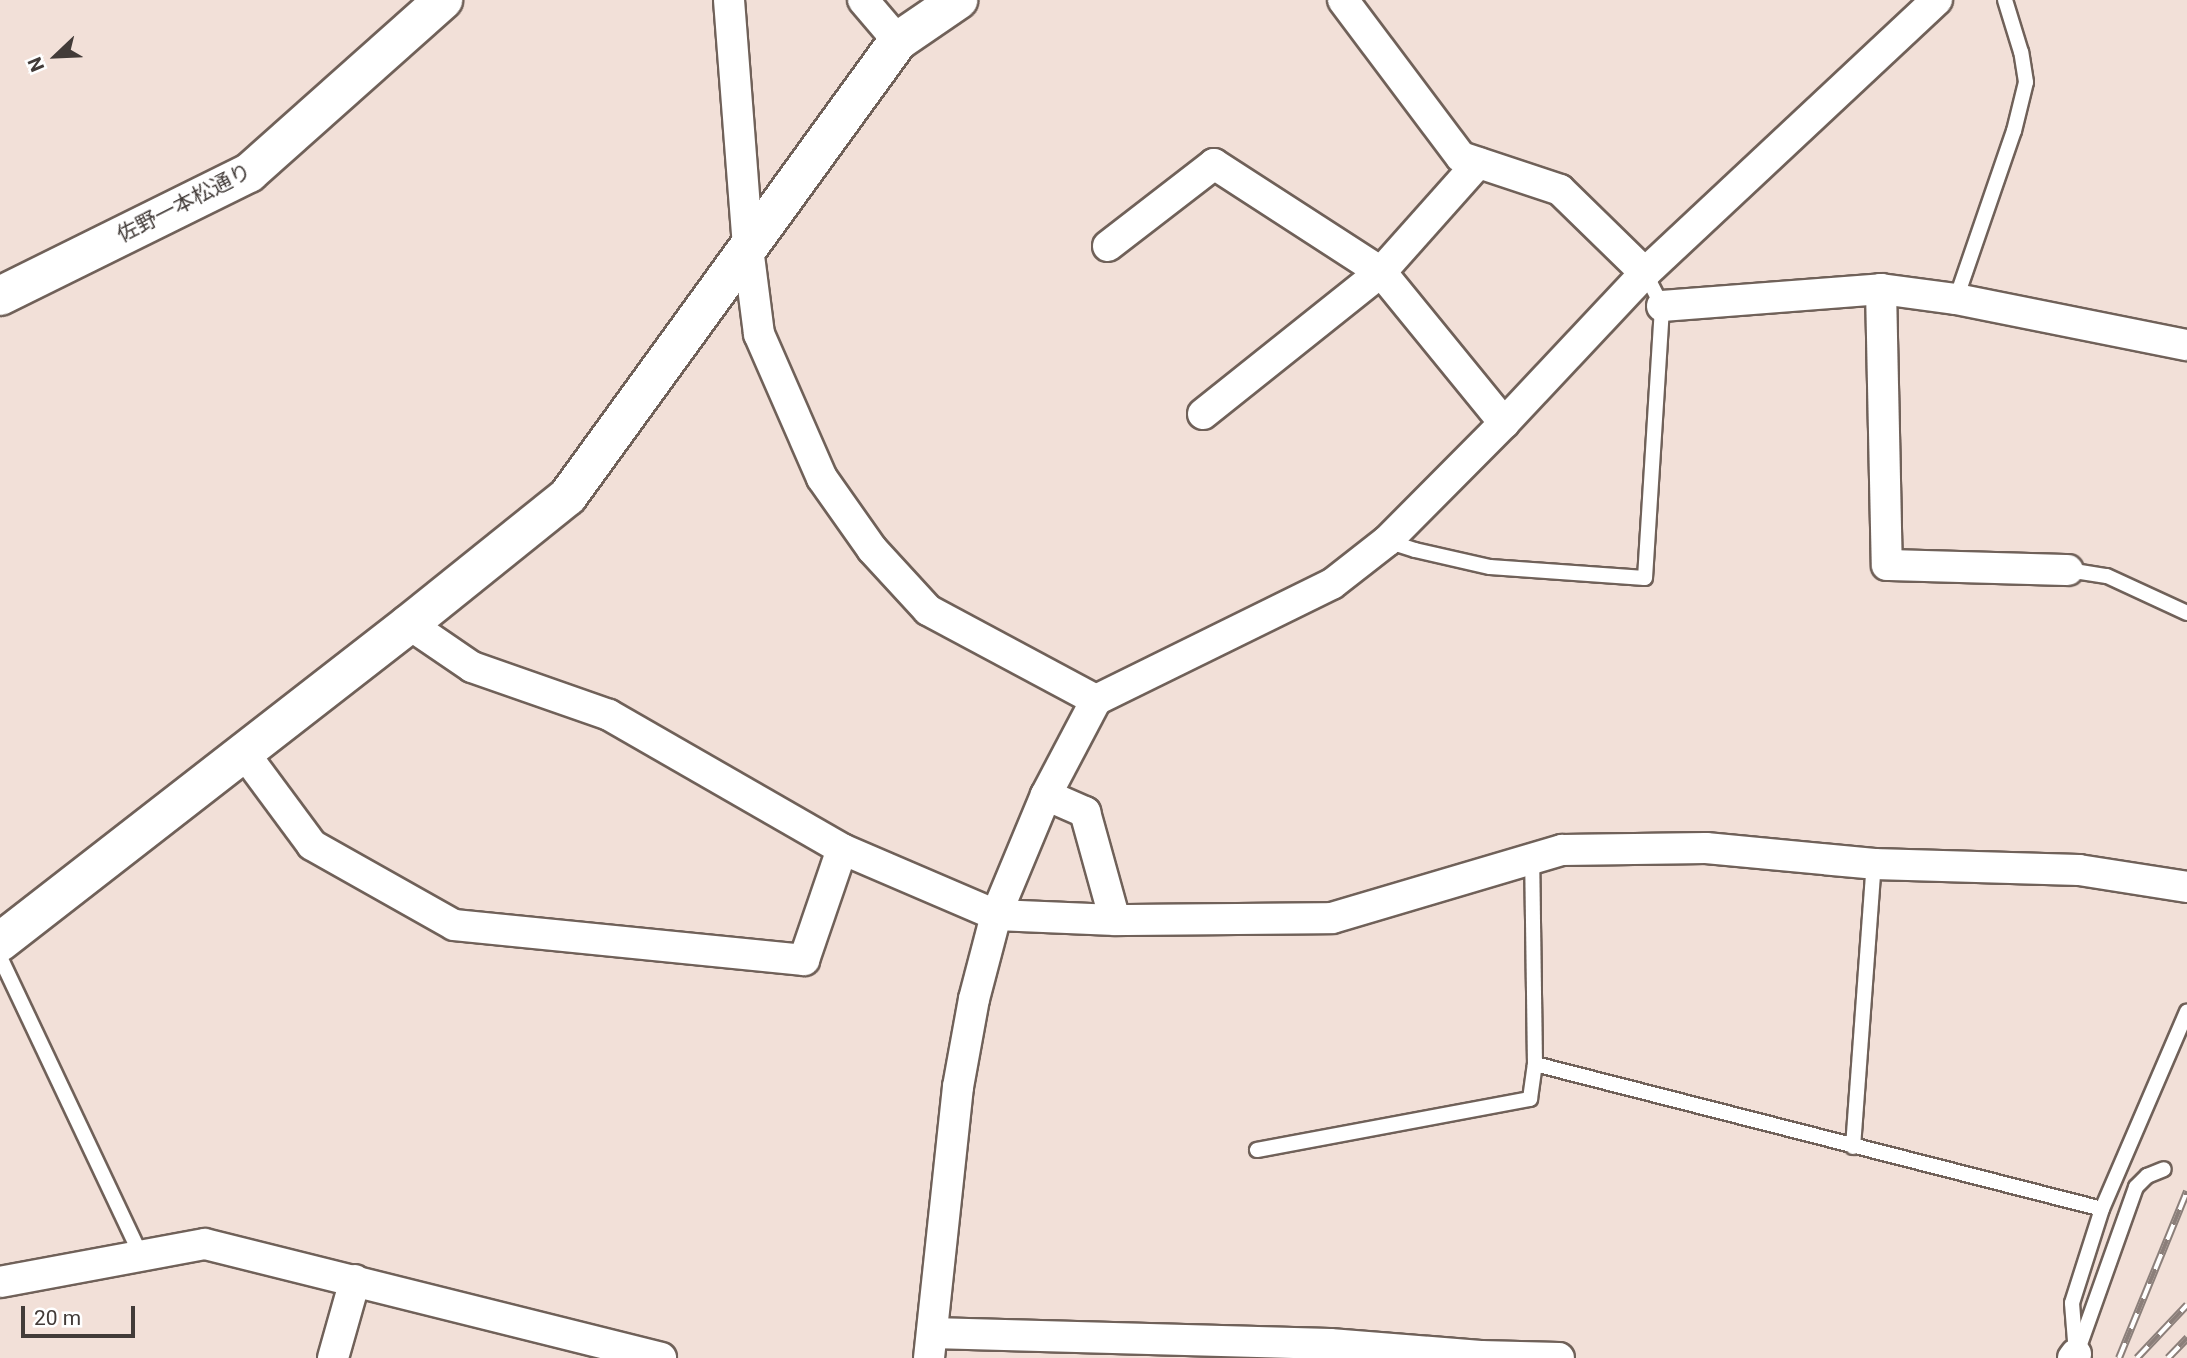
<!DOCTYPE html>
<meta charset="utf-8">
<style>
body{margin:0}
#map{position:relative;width:2187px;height:1358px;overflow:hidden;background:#f2e0d8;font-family:Roboto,"Noto Sans JP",sans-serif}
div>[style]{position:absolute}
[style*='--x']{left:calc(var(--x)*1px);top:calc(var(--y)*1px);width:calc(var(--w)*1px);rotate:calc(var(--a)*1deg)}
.roads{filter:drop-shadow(2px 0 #706159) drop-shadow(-2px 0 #706159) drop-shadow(0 2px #706159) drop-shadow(0 -2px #706159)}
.lane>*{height:14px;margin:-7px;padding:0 7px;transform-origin:7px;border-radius:7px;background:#fff}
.street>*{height:30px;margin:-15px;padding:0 15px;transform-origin:15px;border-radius:15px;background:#fff}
.secondary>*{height:38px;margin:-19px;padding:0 19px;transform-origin:19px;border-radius:19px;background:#fff}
.rail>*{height:8px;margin-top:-4px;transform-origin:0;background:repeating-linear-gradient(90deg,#fff 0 16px,#8b7f7a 0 32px);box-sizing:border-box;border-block:2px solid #8b7f7a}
span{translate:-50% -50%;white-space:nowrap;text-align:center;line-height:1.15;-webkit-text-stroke:5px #fff;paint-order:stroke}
.street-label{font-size:21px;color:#423b38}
.north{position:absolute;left:21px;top:21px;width:70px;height:70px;-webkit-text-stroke:5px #fff;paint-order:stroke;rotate:247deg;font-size:19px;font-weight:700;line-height:28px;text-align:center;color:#423b38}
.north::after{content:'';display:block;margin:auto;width:24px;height:32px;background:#423b38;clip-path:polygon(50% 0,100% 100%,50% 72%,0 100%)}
.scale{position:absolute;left:21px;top:1306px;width:114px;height:32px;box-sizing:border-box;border:4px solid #423b38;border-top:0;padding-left:9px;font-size:21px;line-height:24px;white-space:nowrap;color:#423b38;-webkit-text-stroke:5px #fff;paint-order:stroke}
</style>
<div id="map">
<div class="roads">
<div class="lane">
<div style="--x:1956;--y:299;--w:178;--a:-71"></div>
<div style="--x:2014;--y:131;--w:50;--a:-76.2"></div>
<div style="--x:2026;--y:82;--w:30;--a:-99"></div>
<div style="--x:2021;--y:52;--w:54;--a:-107.1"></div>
<div style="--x:1387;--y:541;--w:29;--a:18"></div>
<div style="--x:1415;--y:550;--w:77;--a:12.8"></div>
<div style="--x:1490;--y:567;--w:155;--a:4.1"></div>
<div style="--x:1645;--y:578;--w:273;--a:-86.4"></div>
<div style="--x:1662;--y:306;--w:37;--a:-117"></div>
<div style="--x:2068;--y:570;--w:39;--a:9"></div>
<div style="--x:2107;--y:576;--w:88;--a:24.8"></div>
<div style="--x:0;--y:957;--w:332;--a:64.7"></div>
<div style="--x:1535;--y:1064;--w:585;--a:14.34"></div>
<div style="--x:1853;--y:1147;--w:284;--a:-85.8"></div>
<div style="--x:1257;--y:1150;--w:278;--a:-10.6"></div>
<div style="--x:1530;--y:1099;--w:35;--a:-82"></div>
<div style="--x:1535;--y:1064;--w:204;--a:-90.8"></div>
<div style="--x:2078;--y:1350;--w:173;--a:-70.4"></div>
<div style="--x:2136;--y:1187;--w:16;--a:-45"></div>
<div style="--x:2147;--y:1176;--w:18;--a:-22"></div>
<div style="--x:2076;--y:1354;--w:51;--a:-94.5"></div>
<div style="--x:2072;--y:1303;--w:99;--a:-72.3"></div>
<div style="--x:2102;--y:1209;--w:215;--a:-66.7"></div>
</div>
<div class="street">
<div style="--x:729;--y:0;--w:249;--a:85.6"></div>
<div style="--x:748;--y:248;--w:87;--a:82.7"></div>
<div style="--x:759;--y:334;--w:157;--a:66.4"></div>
<div style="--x:822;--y:478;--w:87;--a:54.8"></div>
<div style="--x:872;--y:549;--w:83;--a:47.4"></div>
<div style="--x:928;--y:610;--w:191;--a:28.2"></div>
<div style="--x:863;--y:0;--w:54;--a:49.5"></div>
<div style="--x:1343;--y:0;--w:196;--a:53.1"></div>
<div style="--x:1461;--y:157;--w:104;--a:18.4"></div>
<div style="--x:1560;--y:190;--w:119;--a:44.3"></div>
<div style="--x:1108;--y:246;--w:134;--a:-37.7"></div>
<div style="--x:1214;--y:164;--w:199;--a:32.9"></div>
<div style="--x:1381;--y:272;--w:195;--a:50.8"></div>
<div style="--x:1881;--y:289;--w:276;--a:88.8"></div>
<div style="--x:1887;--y:565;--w:181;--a:1.6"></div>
<div style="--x:1662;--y:306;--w:220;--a:-4.4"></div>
<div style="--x:1881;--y:289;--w:76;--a:7.6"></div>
<div style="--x:1956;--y:299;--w:236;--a:11.3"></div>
<div style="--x:1203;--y:414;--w:228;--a:-38.6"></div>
<div style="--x:1381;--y:272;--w:146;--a:-48.3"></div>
<div style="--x:409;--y:624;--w:76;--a:34.3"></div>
<div style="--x:472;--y:667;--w:145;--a:19.3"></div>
<div style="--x:609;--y:715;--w:269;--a:29.9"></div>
<div style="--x:842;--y:849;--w:168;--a:23.2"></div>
<div style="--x:996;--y:915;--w:119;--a:2.4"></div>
<div style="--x:1115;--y:920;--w:217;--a:-0.5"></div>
<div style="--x:1332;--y:918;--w:240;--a:-16.5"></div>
<div style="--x:1562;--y:850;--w:144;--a:-0.8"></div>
<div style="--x:1706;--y:848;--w:169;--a:5.4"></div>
<div style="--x:1874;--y:864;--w:205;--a:1.7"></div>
<div style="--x:2079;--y:870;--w:109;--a:8.9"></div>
<div style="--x:244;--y:753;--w:114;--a:53.5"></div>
<div style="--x:312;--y:845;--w:163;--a:29.4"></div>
<div style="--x:454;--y:925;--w:352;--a:5.7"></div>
<div style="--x:804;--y:960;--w:117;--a:-71.1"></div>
<div style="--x:1046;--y:795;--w:43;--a:23.6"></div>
<div style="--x:1085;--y:812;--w:112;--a:74.5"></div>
<div style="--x:0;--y:1282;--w:208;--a:-10.5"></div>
<div style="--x:205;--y:1244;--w:470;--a:14"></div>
<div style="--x:932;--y:1333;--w:398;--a:1.6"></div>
<div style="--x:1330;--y:1344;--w:151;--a:4.5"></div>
<div style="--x:1481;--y:1356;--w:78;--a:1.5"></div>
<div style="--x:333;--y:1358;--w:81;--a:-74.2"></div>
<div style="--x:929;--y:1358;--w:273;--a:-83.9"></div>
<div style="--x:958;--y:1087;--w:89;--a:-79.7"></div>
<div style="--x:974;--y:999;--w:87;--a:-75.3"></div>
<div style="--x:996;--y:915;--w:130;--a:-67.4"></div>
<div style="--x:1046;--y:795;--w:107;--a:-62.2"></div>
<div style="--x:1096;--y:700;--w:263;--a:-26.2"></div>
<div style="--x:1332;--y:584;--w:70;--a:-38"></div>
<div style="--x:1387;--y:541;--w:166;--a:-45.2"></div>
<div style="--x:1504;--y:423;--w:206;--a:-46.8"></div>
<div style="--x:1645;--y:273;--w:400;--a:-43.1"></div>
<div style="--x:2073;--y:1358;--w:5;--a:-53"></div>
</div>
<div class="secondary">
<div style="--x:0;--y:296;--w:278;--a:-26.3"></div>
<div style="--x:249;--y:173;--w:260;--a:-41.7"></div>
<div style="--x:0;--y:942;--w:518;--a:-37.87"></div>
<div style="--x:409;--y:624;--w:204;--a:-38.8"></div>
<div style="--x:568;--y:496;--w:562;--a:-54.05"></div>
<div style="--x:898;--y:41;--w:73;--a:-34.3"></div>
</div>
</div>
<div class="rail">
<div style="--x:2119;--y:1358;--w:180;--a:-67.8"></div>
<div style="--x:2137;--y:1358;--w:73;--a:-46.7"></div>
<div style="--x:2168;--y:1358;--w:28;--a:-46"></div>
</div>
<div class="street-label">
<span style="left:184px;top:203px;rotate:-27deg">佐野一本松通り</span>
</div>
<div class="north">N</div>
<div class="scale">20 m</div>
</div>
